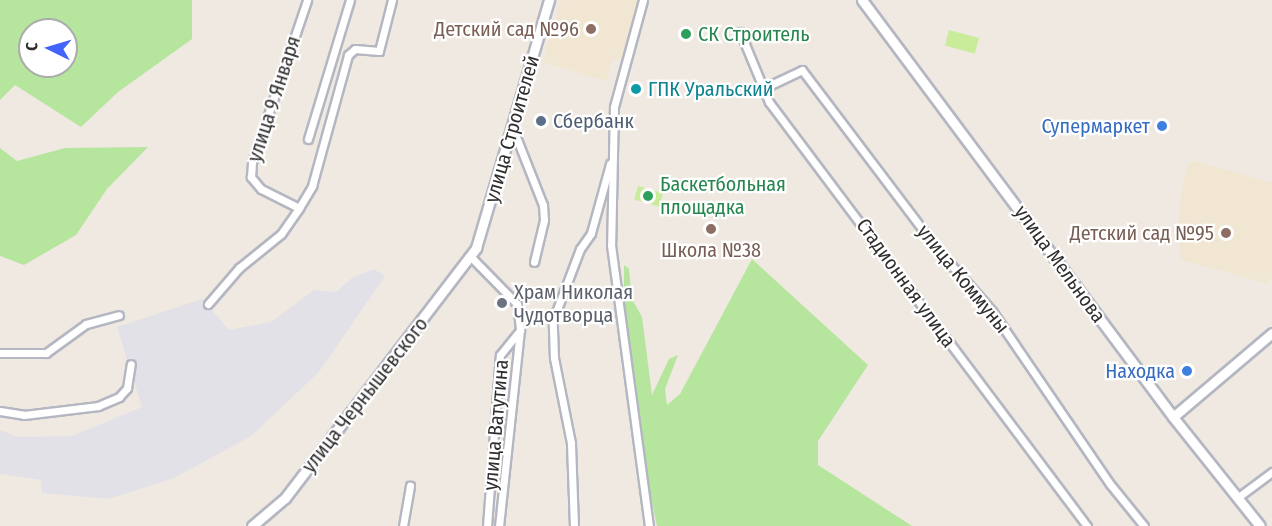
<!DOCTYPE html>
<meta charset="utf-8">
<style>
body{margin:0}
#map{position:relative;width:1272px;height:526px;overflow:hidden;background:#efe9e1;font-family:"Fira Sans Condensed",sans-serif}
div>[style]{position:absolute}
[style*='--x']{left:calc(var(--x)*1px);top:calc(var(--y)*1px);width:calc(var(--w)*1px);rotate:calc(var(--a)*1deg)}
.industrial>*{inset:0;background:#e3e1e8}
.education>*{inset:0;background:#f0e6d1}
.green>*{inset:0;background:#b6e59e}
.pitch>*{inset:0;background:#c9ec9a;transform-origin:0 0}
.roads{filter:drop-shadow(2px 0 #b4b7c1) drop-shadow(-2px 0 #b4b7c1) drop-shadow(0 2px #b4b7c1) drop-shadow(0 -2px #b4b7c1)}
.minor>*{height:7px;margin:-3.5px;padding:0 3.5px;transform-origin:3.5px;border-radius:3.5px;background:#fff}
.secondary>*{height:9px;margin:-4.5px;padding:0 4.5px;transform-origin:4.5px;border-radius:4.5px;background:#fff}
.dots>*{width:16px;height:16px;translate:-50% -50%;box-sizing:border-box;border:3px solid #fff;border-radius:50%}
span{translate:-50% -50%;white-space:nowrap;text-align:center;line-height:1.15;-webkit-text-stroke:4.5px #fff;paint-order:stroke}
.education-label{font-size:20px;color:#785e54}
.right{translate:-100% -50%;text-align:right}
.leisure-label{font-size:20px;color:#27864d}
.left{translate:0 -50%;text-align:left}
.culture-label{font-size:20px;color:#0d838f}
.street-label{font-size:20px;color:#2e2e2e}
.service-label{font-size:20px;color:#4e5e75}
.shop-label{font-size:20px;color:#366cbe}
.worship-label{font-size:20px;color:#5b616d}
.north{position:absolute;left:18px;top:18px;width:60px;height:60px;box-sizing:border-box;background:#fff;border:2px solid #ababab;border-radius:50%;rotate:275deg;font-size:16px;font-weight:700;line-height:24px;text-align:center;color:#2e2e2e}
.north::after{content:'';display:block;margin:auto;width:21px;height:27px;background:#4264fb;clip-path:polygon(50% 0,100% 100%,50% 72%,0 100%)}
</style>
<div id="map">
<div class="industrial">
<div style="clip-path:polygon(374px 269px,385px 276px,319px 372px,251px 436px,174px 478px,108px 499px,42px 493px,41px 480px,0 474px,0 430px,17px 437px,72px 436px,142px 407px,117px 327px,202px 299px,229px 330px,271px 322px,314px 290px,336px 292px,352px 278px)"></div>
</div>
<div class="education">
<div style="clip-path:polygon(561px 0,638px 0,622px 59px,613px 58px,606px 81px,543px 62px)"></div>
<div style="clip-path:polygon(1194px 161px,1272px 183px,1272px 279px,1266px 283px,1181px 260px,1179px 218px,1183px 182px,1188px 164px)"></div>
</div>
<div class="green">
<div style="clip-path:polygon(evenodd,0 0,192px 0,192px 39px,118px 92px,81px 127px,15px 85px,0 100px,0 0,30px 30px,66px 30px,66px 66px,30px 66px,30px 30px)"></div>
<div style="clip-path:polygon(148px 147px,107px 189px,76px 235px,24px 265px,0 256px,0 148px,17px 161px,65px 148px)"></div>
<div style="clip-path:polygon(752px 259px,868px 365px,818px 441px,818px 465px,912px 526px,657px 526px,646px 473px,624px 306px,624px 265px,629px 269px,632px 299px,642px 317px,652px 395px,669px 359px,678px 355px,665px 389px,667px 405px,680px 394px)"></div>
</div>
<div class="pitch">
<div style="left:949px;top:30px;width:31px;height:16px;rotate:15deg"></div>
<div style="left:638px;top:186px;width:26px;height:14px;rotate:16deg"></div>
</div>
<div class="roads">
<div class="minor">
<div style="--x:643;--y:0;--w:111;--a:105.2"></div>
<div style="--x:614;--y:107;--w:138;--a:91.2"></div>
<div style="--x:611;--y:245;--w:284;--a:82.3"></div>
<div style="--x:740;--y:32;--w:76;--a:67.5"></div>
<div style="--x:769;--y:102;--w:530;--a:53.13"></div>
<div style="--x:764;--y:88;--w:42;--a:-25.3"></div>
<div style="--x:802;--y:70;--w:226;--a:52.9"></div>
<div style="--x:938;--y:250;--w:81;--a:48.5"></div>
<div style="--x:992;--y:311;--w:209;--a:55.7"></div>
<div style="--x:1110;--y:484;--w:54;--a:51"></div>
<div style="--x:513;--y:129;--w:82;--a:68.5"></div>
<div style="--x:543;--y:205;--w:15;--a:86"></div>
<div style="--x:544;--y:220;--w:43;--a:103.4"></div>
<div style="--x:308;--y:139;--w:145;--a:-73.2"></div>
<div style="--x:299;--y:208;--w:42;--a:-153.4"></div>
<div style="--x:261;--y:189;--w:16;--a:-130"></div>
<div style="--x:251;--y:177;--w:15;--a:-86"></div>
<div style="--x:252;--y:162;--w:171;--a:-71.2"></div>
<div style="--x:471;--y:257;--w:66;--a:45.6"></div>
<div style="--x:517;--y:304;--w:26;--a:83"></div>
<div style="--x:520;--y:330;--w:197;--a:96.1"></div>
<div style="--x:208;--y:304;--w:48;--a:-49.3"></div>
<div style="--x:239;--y:268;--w:54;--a:-39"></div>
<div style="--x:281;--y:234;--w:32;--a:-55"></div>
<div style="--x:299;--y:208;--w:26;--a:-59"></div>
<div style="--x:312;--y:186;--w:136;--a:-74.6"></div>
<div style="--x:348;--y:55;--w:9;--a:-41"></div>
<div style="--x:355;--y:49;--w:24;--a:5"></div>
<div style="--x:379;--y:51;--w:53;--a:-75.7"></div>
<div style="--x:0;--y:353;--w:46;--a:0"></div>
<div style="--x:46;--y:353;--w:49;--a:-35.9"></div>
<div style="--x:86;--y:324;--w:34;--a:-15"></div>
<div style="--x:0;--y:411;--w:24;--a:9"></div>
<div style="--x:24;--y:415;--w:75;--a:-6.9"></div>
<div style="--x:98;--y:406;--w:23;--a:-23"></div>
<div style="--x:119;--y:397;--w:12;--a:-48"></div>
<div style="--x:127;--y:388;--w:24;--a:-81"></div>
<div style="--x:1237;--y:498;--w:44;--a:-36.6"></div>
<div style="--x:403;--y:526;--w:41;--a:-80.1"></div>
<div style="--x:487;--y:526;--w:171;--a:-85.7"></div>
<div style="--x:500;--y:355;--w:32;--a:-51"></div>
<div style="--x:574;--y:526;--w:83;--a:-92.1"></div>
<div style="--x:571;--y:443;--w:87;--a:-101.3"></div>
<div style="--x:554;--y:358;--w:38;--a:-92"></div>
<div style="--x:553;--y:320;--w:76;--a:-69.2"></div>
<div style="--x:580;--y:249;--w:19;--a:-55"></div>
<div style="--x:591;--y:233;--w:72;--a:-74.6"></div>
</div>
<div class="secondary">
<div style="--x:862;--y:0;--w:520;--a:53.28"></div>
<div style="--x:1173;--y:417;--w:139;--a:51.4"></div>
<div style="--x:1173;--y:417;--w:130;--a:-40.3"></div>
<div style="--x:252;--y:526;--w:43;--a:-40.3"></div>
<div style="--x:285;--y:498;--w:315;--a:-52.6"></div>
<div style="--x:476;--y:248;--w:259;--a:-73.6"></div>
</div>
</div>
<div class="dots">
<div style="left:591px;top:29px;background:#8d6e63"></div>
<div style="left:686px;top:34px;background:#2e9e5b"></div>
<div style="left:636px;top:89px;background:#0f9aa8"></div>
<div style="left:541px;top:121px;background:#5c6f8a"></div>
<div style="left:1162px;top:126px;background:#3f7fe0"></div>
<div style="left:648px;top:196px;background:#2e9e5b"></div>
<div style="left:711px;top:229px;background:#8d6e63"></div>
<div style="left:1226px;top:233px;background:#8d6e63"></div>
<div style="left:502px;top:303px;background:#6b7280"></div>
<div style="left:1187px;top:371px;background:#3f7fe0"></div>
</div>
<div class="education-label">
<span class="right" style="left:579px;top:29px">Детский сад №96</span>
<span class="right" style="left:1214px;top:233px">Детский сад №95</span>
<span style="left:711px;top:250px">Школа №38</span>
</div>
<div class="leisure-label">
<span class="left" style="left:698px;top:34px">СК Строитель</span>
<span class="left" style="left:660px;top:196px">Баскетбольная<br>площадка</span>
</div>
<div class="culture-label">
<span class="left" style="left:648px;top:89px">ГПК Уральский</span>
</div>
<div class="street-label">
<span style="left:274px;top:99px;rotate:-72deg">улица 9 Января</span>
<span style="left:512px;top:129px;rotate:-74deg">улица Строителей</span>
<span style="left:1060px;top:264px;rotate:54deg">улица Мельнова</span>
<span style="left:963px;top:279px;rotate:51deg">улица Коммуны</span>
<span style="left:906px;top:283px;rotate:54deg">Стадионная улица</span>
<span style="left:365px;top:395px;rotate:-52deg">улица Чернышевского</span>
<span style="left:496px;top:425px;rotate:-85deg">улица Ватутина</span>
</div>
<div class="service-label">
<span class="left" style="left:553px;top:121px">Сбербанк</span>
</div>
<div class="shop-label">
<span class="right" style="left:1150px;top:126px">Супермаркет</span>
<span class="right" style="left:1175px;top:371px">Находка</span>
</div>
<div class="worship-label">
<span class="left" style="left:514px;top:304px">Храм Николая<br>Чудотворца</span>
</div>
<div class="north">С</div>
</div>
